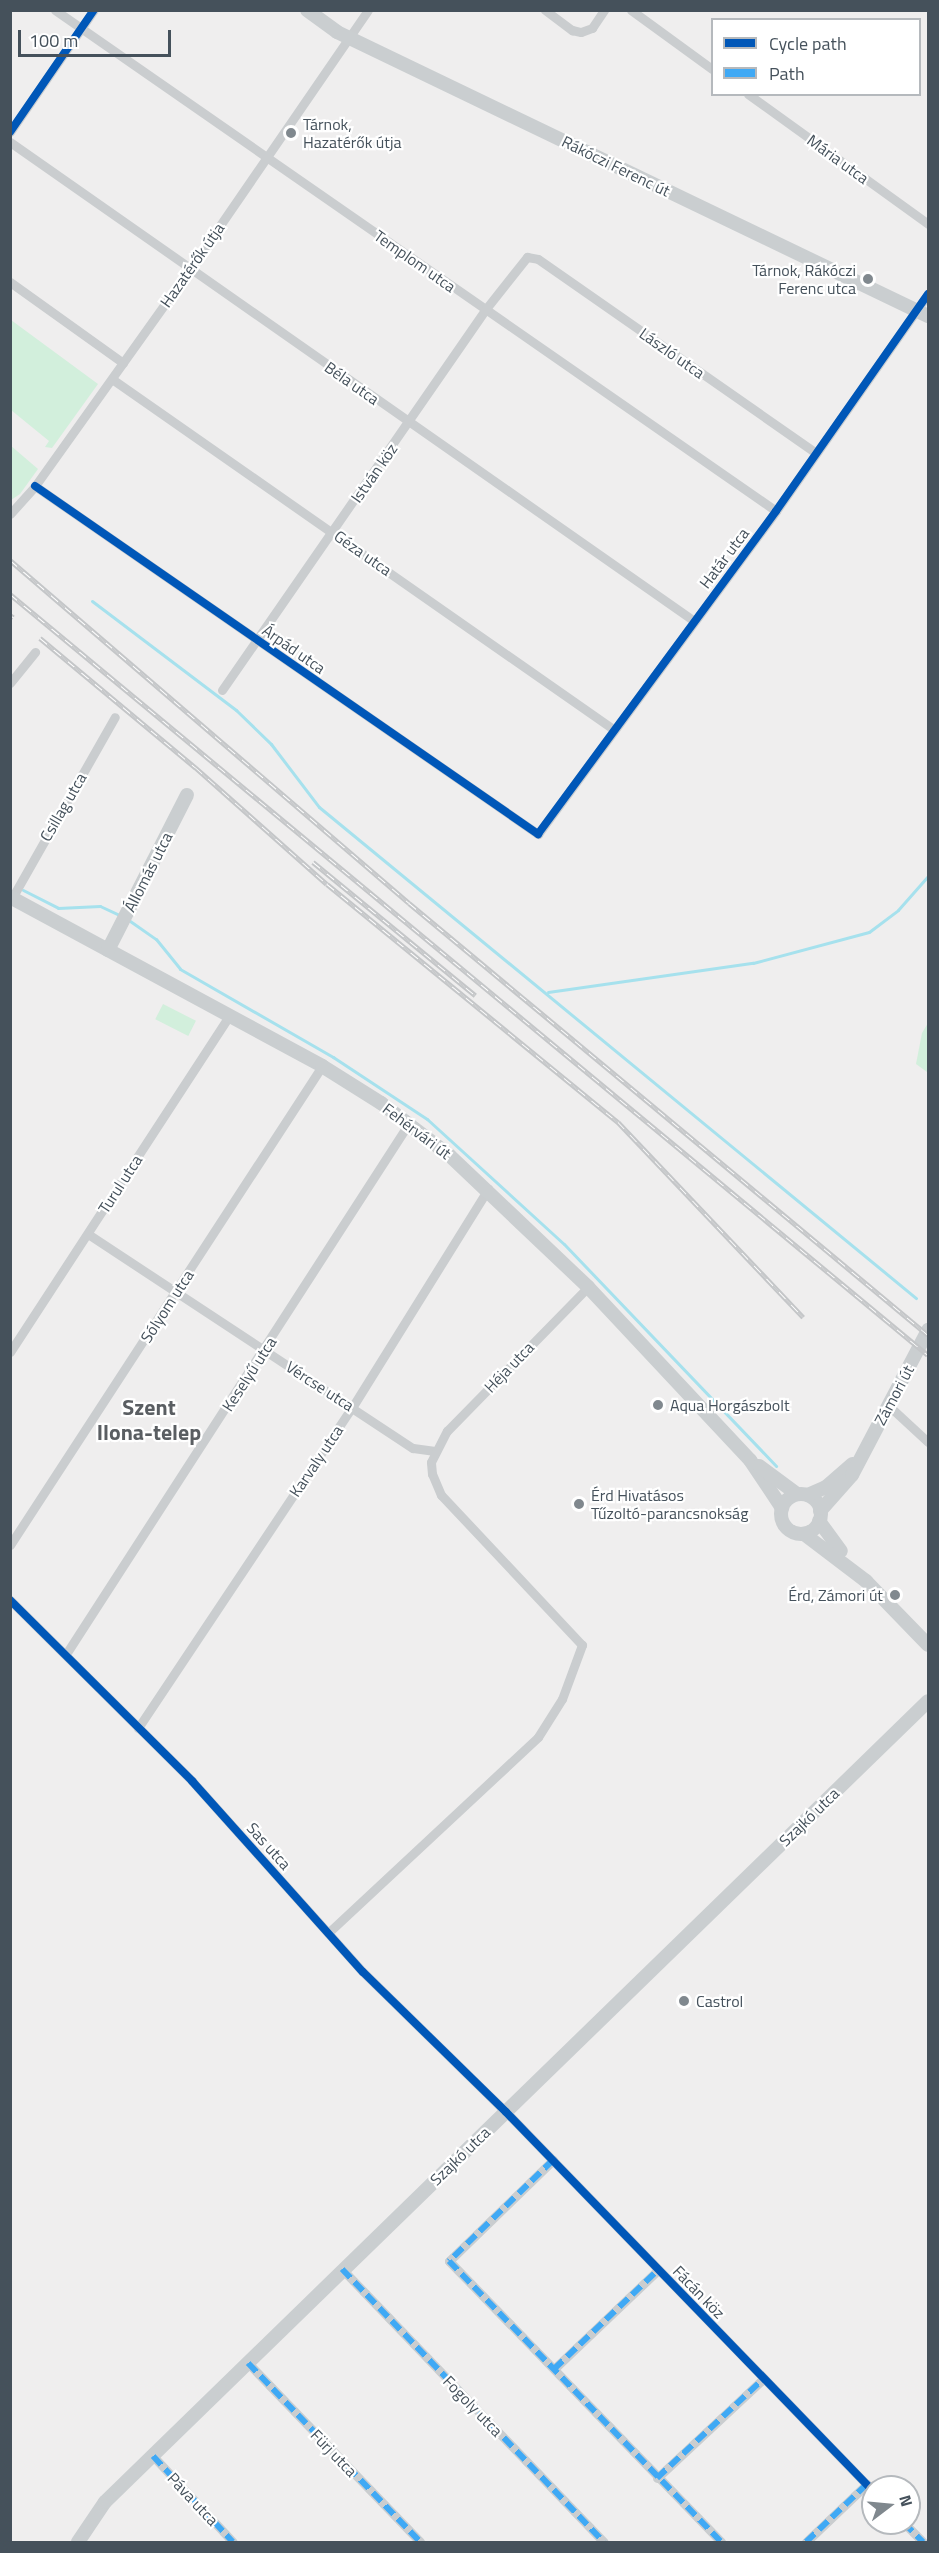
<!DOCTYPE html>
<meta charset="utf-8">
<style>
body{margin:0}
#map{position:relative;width:939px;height:2553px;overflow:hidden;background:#efeeee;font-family:"Titillium Web",sans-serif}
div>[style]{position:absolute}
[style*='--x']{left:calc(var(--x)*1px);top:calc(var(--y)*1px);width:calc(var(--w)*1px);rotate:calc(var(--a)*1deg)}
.green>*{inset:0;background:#d2efdc;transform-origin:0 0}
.stream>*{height:3px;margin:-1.5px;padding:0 1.5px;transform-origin:1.5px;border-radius:1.5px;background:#a6e1ed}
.street>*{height:9px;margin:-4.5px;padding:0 4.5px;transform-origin:4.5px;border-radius:4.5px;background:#cacdcf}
.secondary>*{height:14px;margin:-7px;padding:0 7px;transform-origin:7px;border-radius:7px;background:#caced0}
.secondary>.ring{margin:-7px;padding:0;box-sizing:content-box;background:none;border:14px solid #caced0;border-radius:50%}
.rail>*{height:5px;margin-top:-2.5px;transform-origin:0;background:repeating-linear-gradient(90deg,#fff 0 9px,#c4c6c8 0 18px);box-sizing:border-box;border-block:2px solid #c4c6c8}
.quiet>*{height:6px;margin-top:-3px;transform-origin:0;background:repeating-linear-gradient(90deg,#3fa9f5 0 12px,transparent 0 18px)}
.cycleway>*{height:8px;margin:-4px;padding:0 4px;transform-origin:4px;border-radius:4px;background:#0057b8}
.dots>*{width:16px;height:16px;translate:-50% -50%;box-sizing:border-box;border:3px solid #fff;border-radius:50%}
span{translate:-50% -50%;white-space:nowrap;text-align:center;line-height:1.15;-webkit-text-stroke:4.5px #fff;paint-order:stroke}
.poi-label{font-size:16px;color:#45515b}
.left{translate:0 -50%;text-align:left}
.right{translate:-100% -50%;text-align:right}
.street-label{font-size:16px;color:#45515b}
.district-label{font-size:22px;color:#5a5e62;font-weight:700}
.frame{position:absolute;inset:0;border:12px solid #45515b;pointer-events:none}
.legend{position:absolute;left:711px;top:18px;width:210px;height:78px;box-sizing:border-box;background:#fff;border:2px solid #b5b9bd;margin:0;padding:8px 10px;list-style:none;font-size:18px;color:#45515b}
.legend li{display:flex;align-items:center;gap:12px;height:30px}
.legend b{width:30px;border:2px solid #b5b9bd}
.north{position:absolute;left:861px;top:2475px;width:60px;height:60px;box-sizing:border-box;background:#fff;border:2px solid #b5b9bd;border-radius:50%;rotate:74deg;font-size:16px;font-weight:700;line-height:24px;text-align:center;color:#45515b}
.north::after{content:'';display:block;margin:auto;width:21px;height:27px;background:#80888e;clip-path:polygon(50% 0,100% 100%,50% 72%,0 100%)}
.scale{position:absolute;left:18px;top:30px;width:153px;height:27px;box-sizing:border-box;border:3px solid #45515b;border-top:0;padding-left:8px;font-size:18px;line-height:21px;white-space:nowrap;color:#45515b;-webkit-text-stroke:4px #fff;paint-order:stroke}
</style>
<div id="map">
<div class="green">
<div style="clip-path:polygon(11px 320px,98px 384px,52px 448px,45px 447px,49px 441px,11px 410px)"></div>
<div style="clip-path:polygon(10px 445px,38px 469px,20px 494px,11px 500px)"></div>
<div style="left:163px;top:1004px;width:37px;height:17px;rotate:27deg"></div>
<div style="clip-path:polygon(928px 1023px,928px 1072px,927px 1072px,916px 1064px,922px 1033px)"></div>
</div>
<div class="stream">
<div style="--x:92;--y:601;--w:181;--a:37.1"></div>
<div style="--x:236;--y:710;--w:49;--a:44.2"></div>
<div style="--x:271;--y:744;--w:79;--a:52.7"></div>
<div style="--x:319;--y:807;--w:773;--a:39.44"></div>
<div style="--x:23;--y:890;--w:39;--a:27"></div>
<div style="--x:58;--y:908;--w:42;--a:-2.7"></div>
<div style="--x:100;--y:906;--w:21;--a:25"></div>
<div style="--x:130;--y:921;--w:32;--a:35"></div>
<div style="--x:156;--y:939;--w:38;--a:51"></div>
<div style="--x:180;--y:969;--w:177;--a:29.9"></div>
<div style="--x:333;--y:1057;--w:113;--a:33.4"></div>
<div style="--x:427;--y:1119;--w:185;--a:42.4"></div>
<div style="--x:564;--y:1244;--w:307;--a:46.3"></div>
<div style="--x:548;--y:992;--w:207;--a:-8.1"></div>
<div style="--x:753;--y:963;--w:120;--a:-15"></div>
<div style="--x:869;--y:932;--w:36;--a:-37"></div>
<div style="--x:898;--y:910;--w:45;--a:-48.6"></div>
</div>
<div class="street">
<div style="--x:55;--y:10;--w:878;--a:34.79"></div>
<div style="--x:545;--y:10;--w:34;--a:37"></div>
<div style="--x:572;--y:30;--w:9;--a:13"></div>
<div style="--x:581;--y:32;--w:12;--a:-20"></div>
<div style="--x:592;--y:28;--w:22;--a:-56"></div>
<div style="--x:631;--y:10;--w:100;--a:36.1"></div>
<div style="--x:748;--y:94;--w:222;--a:35.8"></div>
<div style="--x:10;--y:132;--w:148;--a:-55.5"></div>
<div style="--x:10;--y:142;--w:835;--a:35"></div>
<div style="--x:10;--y:282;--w:139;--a:35.6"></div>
<div style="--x:112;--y:379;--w:611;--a:34.94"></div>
<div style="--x:35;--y:486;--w:612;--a:34.68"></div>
<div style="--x:538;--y:834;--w:401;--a:-53.6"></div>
<div style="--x:776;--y:511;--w:265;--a:-55"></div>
<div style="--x:10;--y:514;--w:38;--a:-48"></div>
<div style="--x:35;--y:486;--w:267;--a:-54.5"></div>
<div style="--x:190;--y:269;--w:314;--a:-55.5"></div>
<div style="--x:10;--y:683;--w:40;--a:-51"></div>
<div style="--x:222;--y:690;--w:462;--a:-55.3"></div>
<div style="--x:485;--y:310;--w:68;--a:-51.6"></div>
<div style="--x:527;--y:257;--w:11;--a:10"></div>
<div style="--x:538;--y:259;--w:339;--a:34.9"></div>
<div style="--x:12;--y:898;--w:208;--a:-60.4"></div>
<div style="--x:88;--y:1234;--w:389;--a:33.4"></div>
<div style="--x:413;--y:1448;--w:22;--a:8"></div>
<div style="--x:10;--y:1352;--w:402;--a:-56.9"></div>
<div style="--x:889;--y:1406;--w:53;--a:42.7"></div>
<div style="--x:10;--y:1545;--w:572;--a:-56.92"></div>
<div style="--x:10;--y:1600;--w:257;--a:44.8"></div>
<div style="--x:192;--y:1781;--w:256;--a:48.2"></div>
<div style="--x:363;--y:1972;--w:200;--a:44.4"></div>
<div style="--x:506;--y:2112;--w:528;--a:45.92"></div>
<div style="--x:66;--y:1654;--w:632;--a:-57.14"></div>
<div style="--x:138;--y:1728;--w:387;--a:-56.3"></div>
<div style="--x:353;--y:1406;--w:256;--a:-58.1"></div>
<div style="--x:328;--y:1933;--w:287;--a:-43"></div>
<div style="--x:538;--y:1737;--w:45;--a:-57.7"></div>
<div style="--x:562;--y:1699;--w:58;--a:-69.7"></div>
<div style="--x:582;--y:1645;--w:206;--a:-133.2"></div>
<div style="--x:441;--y:1495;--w:23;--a:-113"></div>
<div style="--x:432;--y:1474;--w:12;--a:-95"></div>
<div style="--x:431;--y:1462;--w:35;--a:-63"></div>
<div style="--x:447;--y:1431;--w:202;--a:-45.6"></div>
<div style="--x:553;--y:2160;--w:145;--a:135.8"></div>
<div style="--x:449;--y:2261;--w:391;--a:45.9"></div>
<div style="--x:342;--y:2269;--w:378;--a:46.2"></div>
<div style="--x:248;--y:2363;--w:248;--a:46.1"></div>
<div style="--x:554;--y:2369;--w:144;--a:-43.6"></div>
<div style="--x:153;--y:2456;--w:117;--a:47.1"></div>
<div style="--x:657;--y:2478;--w:145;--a:-43"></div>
<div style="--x:904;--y:2523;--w:27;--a:45"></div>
<div style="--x:806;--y:2542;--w:84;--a:-43.6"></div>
</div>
<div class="secondary">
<div style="--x:307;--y:10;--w:37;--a:36"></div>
<div style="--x:337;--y:32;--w:656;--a:25.67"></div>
<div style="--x:10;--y:897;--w:355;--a:28.4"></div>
<div style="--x:322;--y:1066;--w:70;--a:32.1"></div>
<div style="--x:381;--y:1103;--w:86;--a:37.4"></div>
<div style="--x:449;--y:1155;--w:192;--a:43.5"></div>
<div style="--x:588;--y:1287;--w:237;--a:46.9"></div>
<div style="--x:750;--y:1460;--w:58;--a:56.3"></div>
<div style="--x:108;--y:950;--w:174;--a:-63"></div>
<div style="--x:759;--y:1466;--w:47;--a:36.4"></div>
<div class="ring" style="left:781px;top:1494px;width:26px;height:26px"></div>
<div style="--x:808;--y:1495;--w:20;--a:-24"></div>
<div style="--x:826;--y:1487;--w:35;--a:-41"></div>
<div style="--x:820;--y:1511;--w:48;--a:-48.4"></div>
<div style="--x:852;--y:1475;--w:164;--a:-62.3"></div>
<div style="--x:819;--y:1521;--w:37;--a:54"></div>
<div style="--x:804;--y:1534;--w:78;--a:37.2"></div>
<div style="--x:866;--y:1581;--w:89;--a:45.9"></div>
<div style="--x:78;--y:2542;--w:48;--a:-56"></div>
<div style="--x:105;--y:2502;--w:1148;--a:-44.22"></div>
</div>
<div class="rail">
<div style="--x:10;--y:560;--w:526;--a:40.68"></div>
<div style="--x:409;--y:903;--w:675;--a:39.77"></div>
<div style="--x:10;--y:594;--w:1192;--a:39.66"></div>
<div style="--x:10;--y:615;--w:4;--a:34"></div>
<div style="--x:40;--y:638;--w:202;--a:39.8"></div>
<div style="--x:195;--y:767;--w:176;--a:41.6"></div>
<div style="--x:327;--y:884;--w:376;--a:39.3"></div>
<div style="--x:618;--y:1122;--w:269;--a:46.5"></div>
<div style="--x:313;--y:862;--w:210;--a:39.4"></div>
</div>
<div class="quiet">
<div style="--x:553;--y:2160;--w:145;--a:135.8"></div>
<div style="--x:449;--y:2261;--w:391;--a:45.9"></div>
<div style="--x:342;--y:2269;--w:378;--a:46.2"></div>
<div style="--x:248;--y:2363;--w:248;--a:46.1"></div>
<div style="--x:554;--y:2369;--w:144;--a:-43.6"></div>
<div style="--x:153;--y:2456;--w:117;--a:47.1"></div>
<div style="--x:657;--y:2478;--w:145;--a:-43"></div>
<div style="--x:904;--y:2523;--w:27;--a:45"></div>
<div style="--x:806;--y:2542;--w:84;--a:-43.6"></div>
</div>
<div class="cycleway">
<div style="--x:10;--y:132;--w:148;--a:-55.5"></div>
<div style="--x:35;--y:486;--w:612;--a:34.68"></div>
<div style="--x:538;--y:834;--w:401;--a:-53.6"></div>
<div style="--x:776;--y:511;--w:265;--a:-55"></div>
<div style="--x:10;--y:1600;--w:257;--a:44.8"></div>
<div style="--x:192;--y:1781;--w:256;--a:48.2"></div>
<div style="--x:363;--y:1972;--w:200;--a:44.4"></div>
<div style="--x:506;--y:2112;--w:528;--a:45.92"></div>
</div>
<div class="dots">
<div style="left:291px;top:133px;background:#80888e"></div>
<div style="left:868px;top:279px;background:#80888e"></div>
<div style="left:658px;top:1405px;background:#80888e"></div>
<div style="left:579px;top:1504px;background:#80888e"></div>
<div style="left:895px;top:1595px;background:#80888e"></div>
<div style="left:684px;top:2001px;background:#80888e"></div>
</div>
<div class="poi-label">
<span class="left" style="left:303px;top:133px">Tárnok,<br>Hazatérők útja</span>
<span class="right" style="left:856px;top:279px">Tárnok, Rákóczi<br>Ferenc utca</span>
<span class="left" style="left:670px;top:1405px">Aqua Horgászbolt</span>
<span class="left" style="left:591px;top:1504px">Érd Hivatásos<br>Tűzoltó-parancsnokság</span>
<span class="right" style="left:883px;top:1595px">Érd, Zámori út</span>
<span class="left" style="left:696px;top:2001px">Castrol</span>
</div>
<div class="street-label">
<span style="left:838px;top:159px;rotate:36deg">Mária utca</span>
<span style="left:616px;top:166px;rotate:26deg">Rákóczi Ferenc út</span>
<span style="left:415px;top:261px;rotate:35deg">Templom utca</span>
<span style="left:192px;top:265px;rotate:-55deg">Hazatérők útja</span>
<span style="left:672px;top:353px;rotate:35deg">László utca</span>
<span style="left:352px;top:383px;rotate:35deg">Béla utca</span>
<span style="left:374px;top:473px;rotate:-55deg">István köz</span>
<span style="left:363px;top:553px;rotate:35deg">Géza utca</span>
<span style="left:724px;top:558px;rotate:-53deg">Határ utca</span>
<span style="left:294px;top:649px;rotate:35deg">Árpád utca</span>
<span style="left:63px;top:807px;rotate:-60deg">Csillag utca</span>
<span style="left:148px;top:872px;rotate:-63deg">Állomás utca</span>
<span style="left:417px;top:1131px;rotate:37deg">Fehérvári út</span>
<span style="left:120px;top:1184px;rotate:-57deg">Turul utca</span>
<span style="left:167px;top:1306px;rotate:-57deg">Sólyom utca</span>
<span style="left:509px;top:1367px;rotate:-46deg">Héja utca</span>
<span style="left:249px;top:1374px;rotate:-57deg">Keselyű utca</span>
<span style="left:320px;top:1386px;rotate:33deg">Vércse utca</span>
<span style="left:894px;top:1395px;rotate:-62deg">Zámori út</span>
<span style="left:316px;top:1461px;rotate:-56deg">Karvaly utca</span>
<span style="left:809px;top:1817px;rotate:-44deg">Szajkó utca</span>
<span style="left:269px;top:1846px;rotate:48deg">Sas utca</span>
<span style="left:460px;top:2156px;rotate:-44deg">Szajkó utca</span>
<span style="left:699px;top:2292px;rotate:46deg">Fácán köz</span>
<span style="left:473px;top:2406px;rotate:46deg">Fogoly utca</span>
<span style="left:334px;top:2453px;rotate:46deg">Fürj utca</span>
<span style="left:193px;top:2499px;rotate:47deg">Páva utca</span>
</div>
<div class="district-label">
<span style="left:149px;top:1420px">Szent<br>Ilona-telep</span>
</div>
<div class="frame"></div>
<ul class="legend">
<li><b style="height:8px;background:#0057b8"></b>Cycle path</li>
<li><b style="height:8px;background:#3fa9f5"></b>Path</li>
</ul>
<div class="north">N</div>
<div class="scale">100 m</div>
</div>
